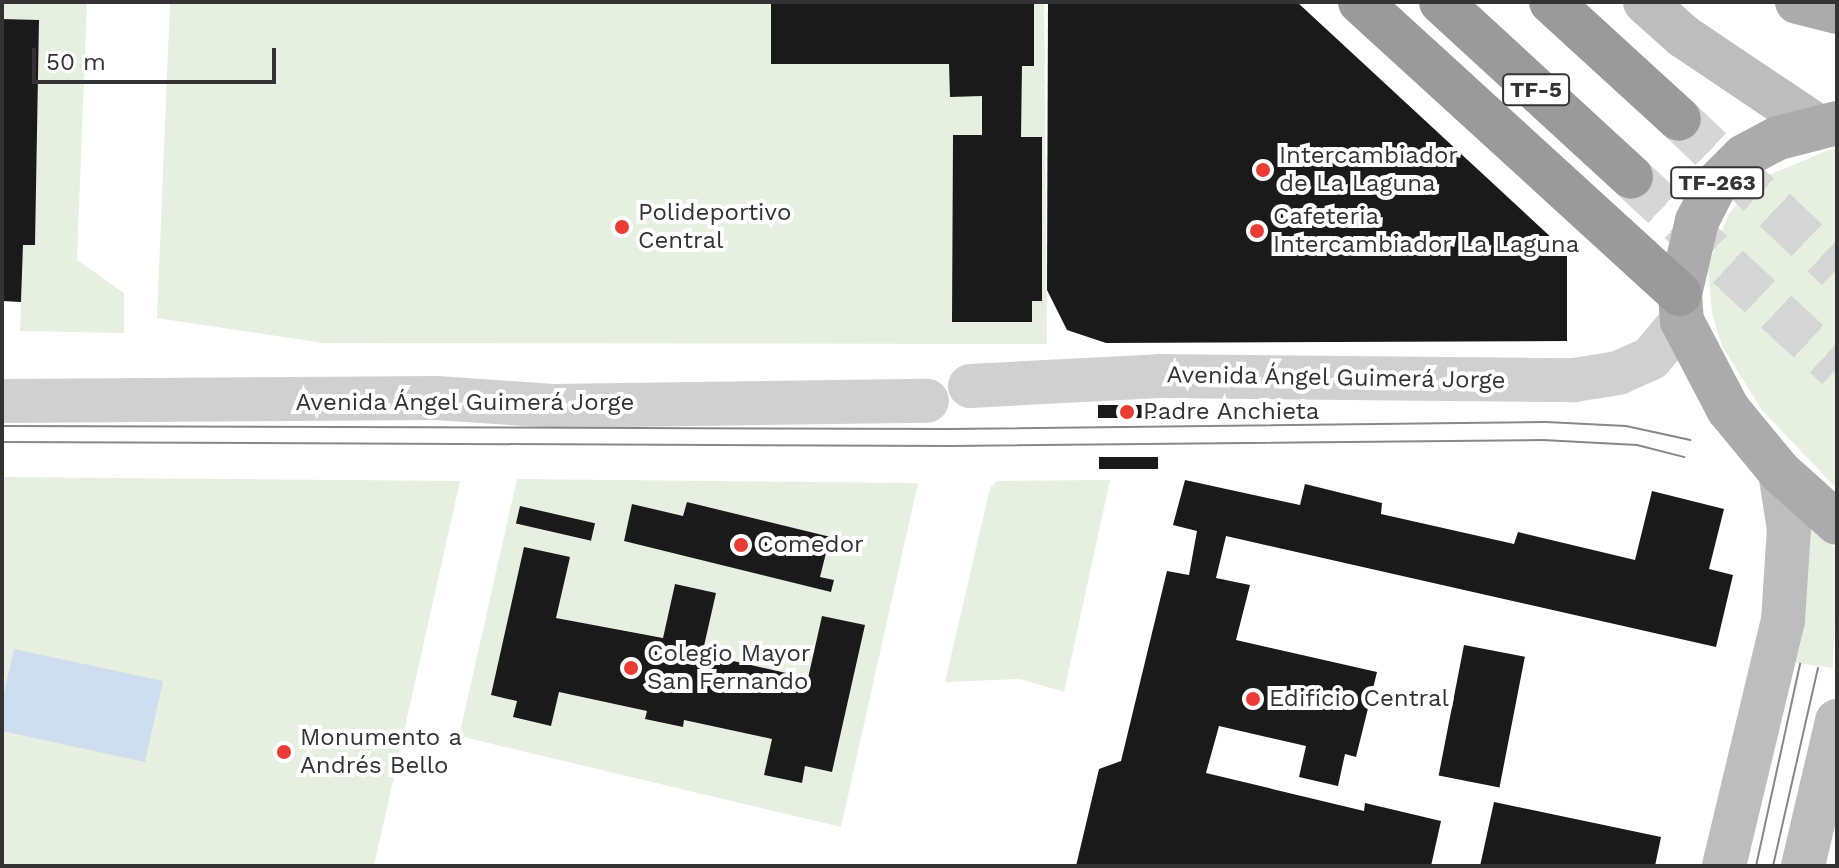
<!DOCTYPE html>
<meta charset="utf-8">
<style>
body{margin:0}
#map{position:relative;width:1839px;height:868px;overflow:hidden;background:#fff;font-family:"Work Sans",sans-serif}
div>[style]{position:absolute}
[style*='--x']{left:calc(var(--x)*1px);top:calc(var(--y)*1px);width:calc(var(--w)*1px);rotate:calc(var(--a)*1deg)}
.green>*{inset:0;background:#e7efe1}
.water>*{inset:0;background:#cedeef}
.building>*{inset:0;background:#1a1a1a;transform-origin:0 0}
.motorway-tunnel>*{height:44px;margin-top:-22px;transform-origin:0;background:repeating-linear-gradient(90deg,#d6d6d6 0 44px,transparent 0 66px)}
.tertiary>*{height:44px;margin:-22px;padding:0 22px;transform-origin:22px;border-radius:22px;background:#d0d0d0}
.secondary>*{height:44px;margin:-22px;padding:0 22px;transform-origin:22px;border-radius:22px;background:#bdbdbd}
.primary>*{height:44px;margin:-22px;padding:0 22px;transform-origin:22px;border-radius:22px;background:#ababab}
.motorway>*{height:44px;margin:-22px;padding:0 22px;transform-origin:22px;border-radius:22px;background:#9a9a9a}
.tram>*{height:2px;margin:-1px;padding:0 1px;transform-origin:1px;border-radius:1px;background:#888}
.dots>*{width:22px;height:22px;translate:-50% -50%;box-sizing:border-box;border:4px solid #fff;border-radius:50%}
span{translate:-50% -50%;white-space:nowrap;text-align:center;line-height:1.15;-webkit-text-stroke:8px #fff;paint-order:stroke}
.shield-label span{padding:2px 6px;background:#fff;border:2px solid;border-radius:6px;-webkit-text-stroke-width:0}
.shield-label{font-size:22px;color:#333;font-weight:700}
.poi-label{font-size:24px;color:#333}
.left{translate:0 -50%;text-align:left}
.street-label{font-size:24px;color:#333}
.frame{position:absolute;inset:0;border:4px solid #333;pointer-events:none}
.scale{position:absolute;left:32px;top:48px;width:244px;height:36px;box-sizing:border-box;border:4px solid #333;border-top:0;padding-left:10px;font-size:24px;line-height:28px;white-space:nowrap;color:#333;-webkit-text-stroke:6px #fff;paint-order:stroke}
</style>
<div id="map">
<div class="green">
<div style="clip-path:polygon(2px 2px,87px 2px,77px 260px,124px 293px,124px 333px,20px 331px,23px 245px,35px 245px,39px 20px,2px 19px)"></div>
<div style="clip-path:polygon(170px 2px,1044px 2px,1047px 344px,323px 343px,157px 318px)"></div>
<div style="clip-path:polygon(1831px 149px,1837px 150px,1837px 489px,1761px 409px,1722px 346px,1712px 313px,1708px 266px,1728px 215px,1757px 180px)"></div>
<div style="clip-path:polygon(2px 477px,460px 481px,374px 866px,2px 866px)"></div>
<div style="clip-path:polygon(evenodd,517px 479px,918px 483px,841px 827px,459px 736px,517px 479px,688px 502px,842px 540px,827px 549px,820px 577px,834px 580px,831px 592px,624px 540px,632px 504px,683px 516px,688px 502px,517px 479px,520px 506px,594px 523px,590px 541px,517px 524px,520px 506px,517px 479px,675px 584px,715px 593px,704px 646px,721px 651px,720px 658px,808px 678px,822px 616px,801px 783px,764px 775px,772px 739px,684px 720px,682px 727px,646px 719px,647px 711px,559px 692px,551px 726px,514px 718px,517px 701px,491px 695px,556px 618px,663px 638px,675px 584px)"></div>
<div style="clip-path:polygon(1110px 480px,1064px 692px,1020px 679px,945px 682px,990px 488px,997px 481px)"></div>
<div style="clip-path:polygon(1802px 521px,1837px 549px,1833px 668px,1788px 662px)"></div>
</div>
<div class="water">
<div style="clip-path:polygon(14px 649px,163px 681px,145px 762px,2px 731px,2px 702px)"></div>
</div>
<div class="building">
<div style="clip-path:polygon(771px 2px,1034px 2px,1034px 66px,1022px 66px,1021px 137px,1042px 137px,1042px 301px,1032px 301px,1032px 322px,952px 322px,953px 135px,982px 135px,982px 96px,950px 97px,949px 64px,771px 64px)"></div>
<div style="clip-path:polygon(1048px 2px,1297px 2px,1567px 252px,1567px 341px,1106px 343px,1067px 330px,1047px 290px)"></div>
<div style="clip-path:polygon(2px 19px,39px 20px,35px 245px,23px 245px,21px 302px,2px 301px)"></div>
<div style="left:1156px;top:405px;width:13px;height:58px;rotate:90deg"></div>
<div style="left:1158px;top:457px;width:12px;height:59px;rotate:90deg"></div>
<div style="clip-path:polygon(1185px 480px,1300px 505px,1305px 484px,1382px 503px,1381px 514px,1514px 544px,1518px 532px,1635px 560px,1652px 491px,1724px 509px,1709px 569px,1733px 575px,1716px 647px,1226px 536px,1216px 578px,1250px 585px,1236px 640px,1377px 672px,1356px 757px,1345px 754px,1338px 786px,1299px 777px,1306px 746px,1219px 726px,1206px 773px,1364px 811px,1365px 803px,1441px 821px,1431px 866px,1076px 866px,1099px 769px,1121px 761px,1167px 571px,1189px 575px,1197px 531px,1173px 525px)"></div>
<div style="clip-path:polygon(687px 502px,843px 540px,840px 552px,827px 549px,820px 577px,834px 580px,831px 592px,624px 541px,632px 504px,683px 516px)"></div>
<div style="left:520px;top:506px;width:77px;height:18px;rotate:13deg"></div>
<div style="clip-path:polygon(524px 547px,570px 557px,556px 618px,663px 638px,675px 584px,716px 593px,704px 646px,722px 651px,720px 658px,808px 678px,822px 616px,865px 625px,832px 772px,805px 766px,802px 783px,764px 775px,772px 739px,684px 720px,683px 727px,645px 719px,647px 711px,559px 692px,551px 726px,513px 717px,517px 701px,491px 695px)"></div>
<div style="left:1464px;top:645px;width:62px;height:133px;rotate:11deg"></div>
<div style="clip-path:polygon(1494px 802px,1661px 837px,1655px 866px,1480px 866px)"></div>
</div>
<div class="motorway-tunnel">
<div style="--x:1679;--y:119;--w:218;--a:43.5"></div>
<div style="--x:1631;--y:177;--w:281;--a:42.8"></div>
</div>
<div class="tertiary">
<div style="--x:970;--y:386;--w:189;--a:-3"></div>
<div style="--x:1159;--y:376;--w:415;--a:0.6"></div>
<div style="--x:1574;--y:380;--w:45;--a:-9"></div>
<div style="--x:1618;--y:373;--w:36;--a:-24"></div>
<div style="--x:1651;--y:358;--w:48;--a:-50"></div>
<div style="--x:2;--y:401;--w:435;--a:-0.4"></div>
<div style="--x:437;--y:398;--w:116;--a:3.9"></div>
<div style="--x:553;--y:406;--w:374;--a:-0.8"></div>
</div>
<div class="secondary">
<div style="--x:1645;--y:2;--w:51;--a:41.8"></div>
<div style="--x:1683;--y:36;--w:161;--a:33.9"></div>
<div style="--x:1724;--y:866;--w:252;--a:-76.5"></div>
<div style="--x:1783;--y:621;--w:92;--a:-86.3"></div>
<div style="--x:1789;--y:529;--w:58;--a:-99"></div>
<div style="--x:1803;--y:866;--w:149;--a:-76.8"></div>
</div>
<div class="primary">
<div style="--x:1797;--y:2;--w:41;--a:14"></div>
<div style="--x:1837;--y:123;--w:61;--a:165.7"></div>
<div style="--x:1778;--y:138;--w:38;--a:152"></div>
<div style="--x:1744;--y:156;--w:40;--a:135"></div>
<div style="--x:1716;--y:184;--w:42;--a:117.2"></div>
<div style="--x:1697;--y:221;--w:75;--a:103.1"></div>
<div style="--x:1680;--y:294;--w:27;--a:86"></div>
<div style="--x:1682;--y:321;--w:99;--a:62.4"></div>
<div style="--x:1728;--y:409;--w:82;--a:50.5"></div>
<div style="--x:1780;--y:472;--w:76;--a:41.8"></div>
</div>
<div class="motorway">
<div style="--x:1360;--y:2;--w:433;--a:42.4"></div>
<div style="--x:1441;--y:2;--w:258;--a:42.6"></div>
<div style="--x:1551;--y:2;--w:173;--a:42.4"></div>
</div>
<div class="tram">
<div style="--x:2;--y:426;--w:948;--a:0.18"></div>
<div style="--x:950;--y:429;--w:596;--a:-0.67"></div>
<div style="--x:1546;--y:422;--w:80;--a:2.9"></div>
<div style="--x:1626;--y:426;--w:66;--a:12.3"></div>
<div style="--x:2;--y:442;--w:950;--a:0.24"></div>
<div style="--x:952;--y:446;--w:591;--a:-0.58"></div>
<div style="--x:1543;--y:440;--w:94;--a:3"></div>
<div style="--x:1637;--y:445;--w:49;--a:14.3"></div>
<div style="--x:1756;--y:866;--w:207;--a:-77.7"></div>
<div style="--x:1773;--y:866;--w:203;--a:-77.2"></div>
</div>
<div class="dots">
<div style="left:1263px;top:170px;background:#ea3c35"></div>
<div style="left:622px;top:227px;background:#ea3c35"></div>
<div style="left:1257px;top:231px;background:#ea3c35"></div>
<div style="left:1127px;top:412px;background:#ea3c35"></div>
<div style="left:741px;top:545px;background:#ea3c35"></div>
<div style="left:631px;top:668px;background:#ea3c35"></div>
<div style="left:1253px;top:699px;background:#ea3c35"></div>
<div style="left:284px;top:752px;background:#ea3c35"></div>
</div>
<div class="shield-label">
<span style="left:1536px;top:90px">TF-5</span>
<span style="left:1717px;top:183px">TF-263</span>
</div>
<div class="poi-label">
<span class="left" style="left:1279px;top:170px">Intercambiador<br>de La Laguna</span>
<span class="left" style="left:638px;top:227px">Polideportivo<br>Central</span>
<span class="left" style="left:1273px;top:231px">Cafeteria<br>Intercambiador La Laguna</span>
<span class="left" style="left:1143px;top:412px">Padre Anchieta</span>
<span class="left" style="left:757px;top:545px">Comedor</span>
<span class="left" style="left:647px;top:668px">Colegio Mayor<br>San Fernando</span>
<span class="left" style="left:1269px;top:699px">Edificio Central</span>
<span class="left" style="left:300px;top:752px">Monumento a<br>Andrés Bello</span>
</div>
<div class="street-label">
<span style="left:1336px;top:378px;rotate:1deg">Avenida Ángel Guimerá Jorge</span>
<span style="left:465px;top:403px">Avenida Ángel Guimerá Jorge</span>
</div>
<div class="frame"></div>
<div class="scale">50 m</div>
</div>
